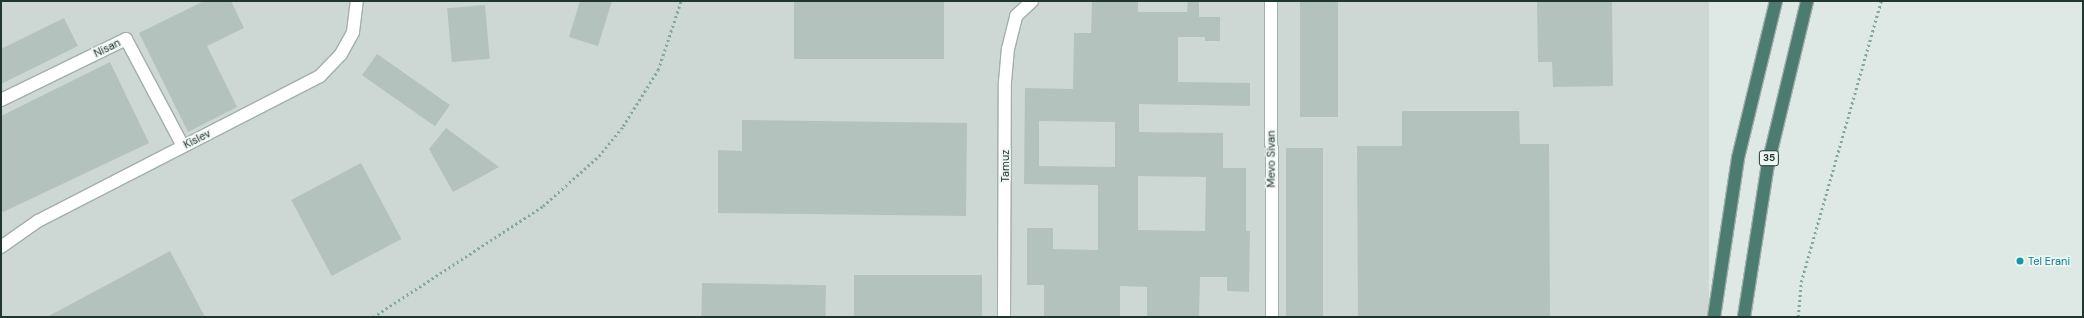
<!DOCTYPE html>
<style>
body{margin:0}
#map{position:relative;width:2084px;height:318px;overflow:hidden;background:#dee8e4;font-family:"DM Sans",sans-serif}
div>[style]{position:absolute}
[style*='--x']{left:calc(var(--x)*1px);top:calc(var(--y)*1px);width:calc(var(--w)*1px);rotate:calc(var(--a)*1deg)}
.built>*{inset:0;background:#cdd7d3;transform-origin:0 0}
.building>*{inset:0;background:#b4c2bd;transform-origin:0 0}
.path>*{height:2.5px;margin-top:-1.25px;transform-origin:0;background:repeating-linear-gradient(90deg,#82a89d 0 2px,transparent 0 5px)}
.roads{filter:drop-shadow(1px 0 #a2afaa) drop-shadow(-1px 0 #a2afaa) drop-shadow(0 1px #a2afaa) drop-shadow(0 -1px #a2afaa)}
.minor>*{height:12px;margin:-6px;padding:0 6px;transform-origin:6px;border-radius:6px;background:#fff}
.trunk>*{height:12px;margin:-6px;padding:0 6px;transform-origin:6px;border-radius:6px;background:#4c7b70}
.dots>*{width:11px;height:11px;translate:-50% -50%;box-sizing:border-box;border:2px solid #eef5f2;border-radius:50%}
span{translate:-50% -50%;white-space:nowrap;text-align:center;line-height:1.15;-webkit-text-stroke:3.5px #eef5f2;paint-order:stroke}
.shield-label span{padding:1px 3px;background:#eef5f2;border:1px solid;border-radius:3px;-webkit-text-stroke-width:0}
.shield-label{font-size:10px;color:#223630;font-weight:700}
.street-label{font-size:11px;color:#223630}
.culture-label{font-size:11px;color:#0d838f}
.left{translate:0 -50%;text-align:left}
.frame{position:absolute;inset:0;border:2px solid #223630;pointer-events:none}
</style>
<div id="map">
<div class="built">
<div style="left:1px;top:1px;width:1708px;height:316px"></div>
</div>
<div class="building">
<div style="clip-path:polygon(204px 1px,231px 1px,244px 28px,207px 46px,237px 107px,188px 132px,139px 33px)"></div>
<div style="clip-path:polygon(580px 1px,612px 1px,598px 46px,569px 37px)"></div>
<div style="left:794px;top:1px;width:150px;height:58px"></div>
<div style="clip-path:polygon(evenodd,1092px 1px,1138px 1px,1138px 12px,1187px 12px,1188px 1px,1199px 1px,1199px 17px,1220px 17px,1220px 41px,1205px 41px,1205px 37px,1178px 37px,1178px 82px,1250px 83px,1250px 106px,1139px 104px,1139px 132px,1223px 133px,1223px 168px,1246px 168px,1246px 231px,1250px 231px,1249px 292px,1227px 291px,1227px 277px,1200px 277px,1199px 317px,1147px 317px,1147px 287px,1120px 286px,1120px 317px,1044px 317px,1044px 285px,1027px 285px,1027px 228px,1053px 228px,1053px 249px,1098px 250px,1098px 185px,1024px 184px,1025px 88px,1073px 89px,1074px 33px,1091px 33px,1092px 1px,1039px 121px,1115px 122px,1115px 167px,1039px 166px,1039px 121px,1092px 1px,1138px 176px,1206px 177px,1205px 231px,1138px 230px,1138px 176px)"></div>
<div style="left:1300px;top:1px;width:38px;height:116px"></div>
<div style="clip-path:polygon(1537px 1px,1612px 1px,1613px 86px,1553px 87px,1552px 62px,1538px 62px)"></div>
<div style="left:485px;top:5px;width:54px;height:38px;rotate:85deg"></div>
<div style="clip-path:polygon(64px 18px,78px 46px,1px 84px,1px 49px)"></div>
<div style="left:377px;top:54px;width:89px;height:26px;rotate:35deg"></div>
<div style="clip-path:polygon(110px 62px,149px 143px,1px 213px,1px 116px)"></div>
<div style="clip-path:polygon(1402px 111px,1519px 111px,1520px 144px,1549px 144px,1550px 317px,1358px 317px,1357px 146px,1402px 146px)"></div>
<div style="clip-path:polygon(742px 120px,967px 123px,966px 216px,718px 213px,718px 150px,742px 151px)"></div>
<div style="clip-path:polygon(446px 128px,499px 167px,453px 192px,429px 149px)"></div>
<div style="left:1286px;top:148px;width:37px;height:169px"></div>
<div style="left:361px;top:163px;width:86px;height:79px;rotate:62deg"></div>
<div style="clip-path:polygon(170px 251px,205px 317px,47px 317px)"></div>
<div style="left:854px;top:275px;width:128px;height:42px"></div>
<div style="left:702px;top:283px;width:124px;height:34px;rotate:1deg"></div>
</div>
<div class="path">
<div style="--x:373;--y:317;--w:203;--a:-33.1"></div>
<div style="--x:543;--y:206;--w:75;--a:-41.8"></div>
<div style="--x:599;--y:156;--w:38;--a:-51"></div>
<div style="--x:623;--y:126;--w:66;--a:-58"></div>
<div style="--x:658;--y:70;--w:73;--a:-71.6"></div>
<div style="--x:1798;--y:317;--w:35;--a:-85"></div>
<div style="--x:1801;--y:282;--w:292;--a:-74.1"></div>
</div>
<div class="roads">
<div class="minor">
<div style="--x:1271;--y:1;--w:316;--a:89.8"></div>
<div style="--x:1;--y:100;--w:139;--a:-26"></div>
<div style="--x:126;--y:39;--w:121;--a:62"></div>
<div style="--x:1;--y:247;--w:45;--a:-35.1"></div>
<div style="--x:38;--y:221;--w:317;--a:-27.2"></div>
<div style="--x:320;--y:76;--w:30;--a:-46"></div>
<div style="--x:341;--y:54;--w:25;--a:-61"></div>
<div style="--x:353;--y:32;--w:31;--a:-83"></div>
<div style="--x:1004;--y:317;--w:235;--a:-89.8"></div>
<div style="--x:1005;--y:82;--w:33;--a:-85"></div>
<div style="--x:1008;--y:49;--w:34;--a:-76"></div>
<div style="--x:1016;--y:16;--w:22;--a:-43"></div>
</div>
<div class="trunk">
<div style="--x:1714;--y:317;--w:161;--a:-81.4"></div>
<div style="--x:1738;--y:158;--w:162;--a:-76.4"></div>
<div style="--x:1744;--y:317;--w:155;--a:-81.1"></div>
<div style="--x:1768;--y:164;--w:168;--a:-76.5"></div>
</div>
</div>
<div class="dots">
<div style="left:2020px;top:261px;background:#0f9aa8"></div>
</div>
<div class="shield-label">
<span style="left:1769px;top:158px">35</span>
</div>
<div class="street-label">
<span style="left:107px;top:48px;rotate:-26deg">Nisan</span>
<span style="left:197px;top:139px;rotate:-27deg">Kislev</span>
<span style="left:1271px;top:159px;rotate:-90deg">Mevo Sivan</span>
<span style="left:1005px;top:166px;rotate:-90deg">Tamuz</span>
</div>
<div class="culture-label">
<span class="left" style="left:2028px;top:261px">Tel Erani</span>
</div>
<div class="frame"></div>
</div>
